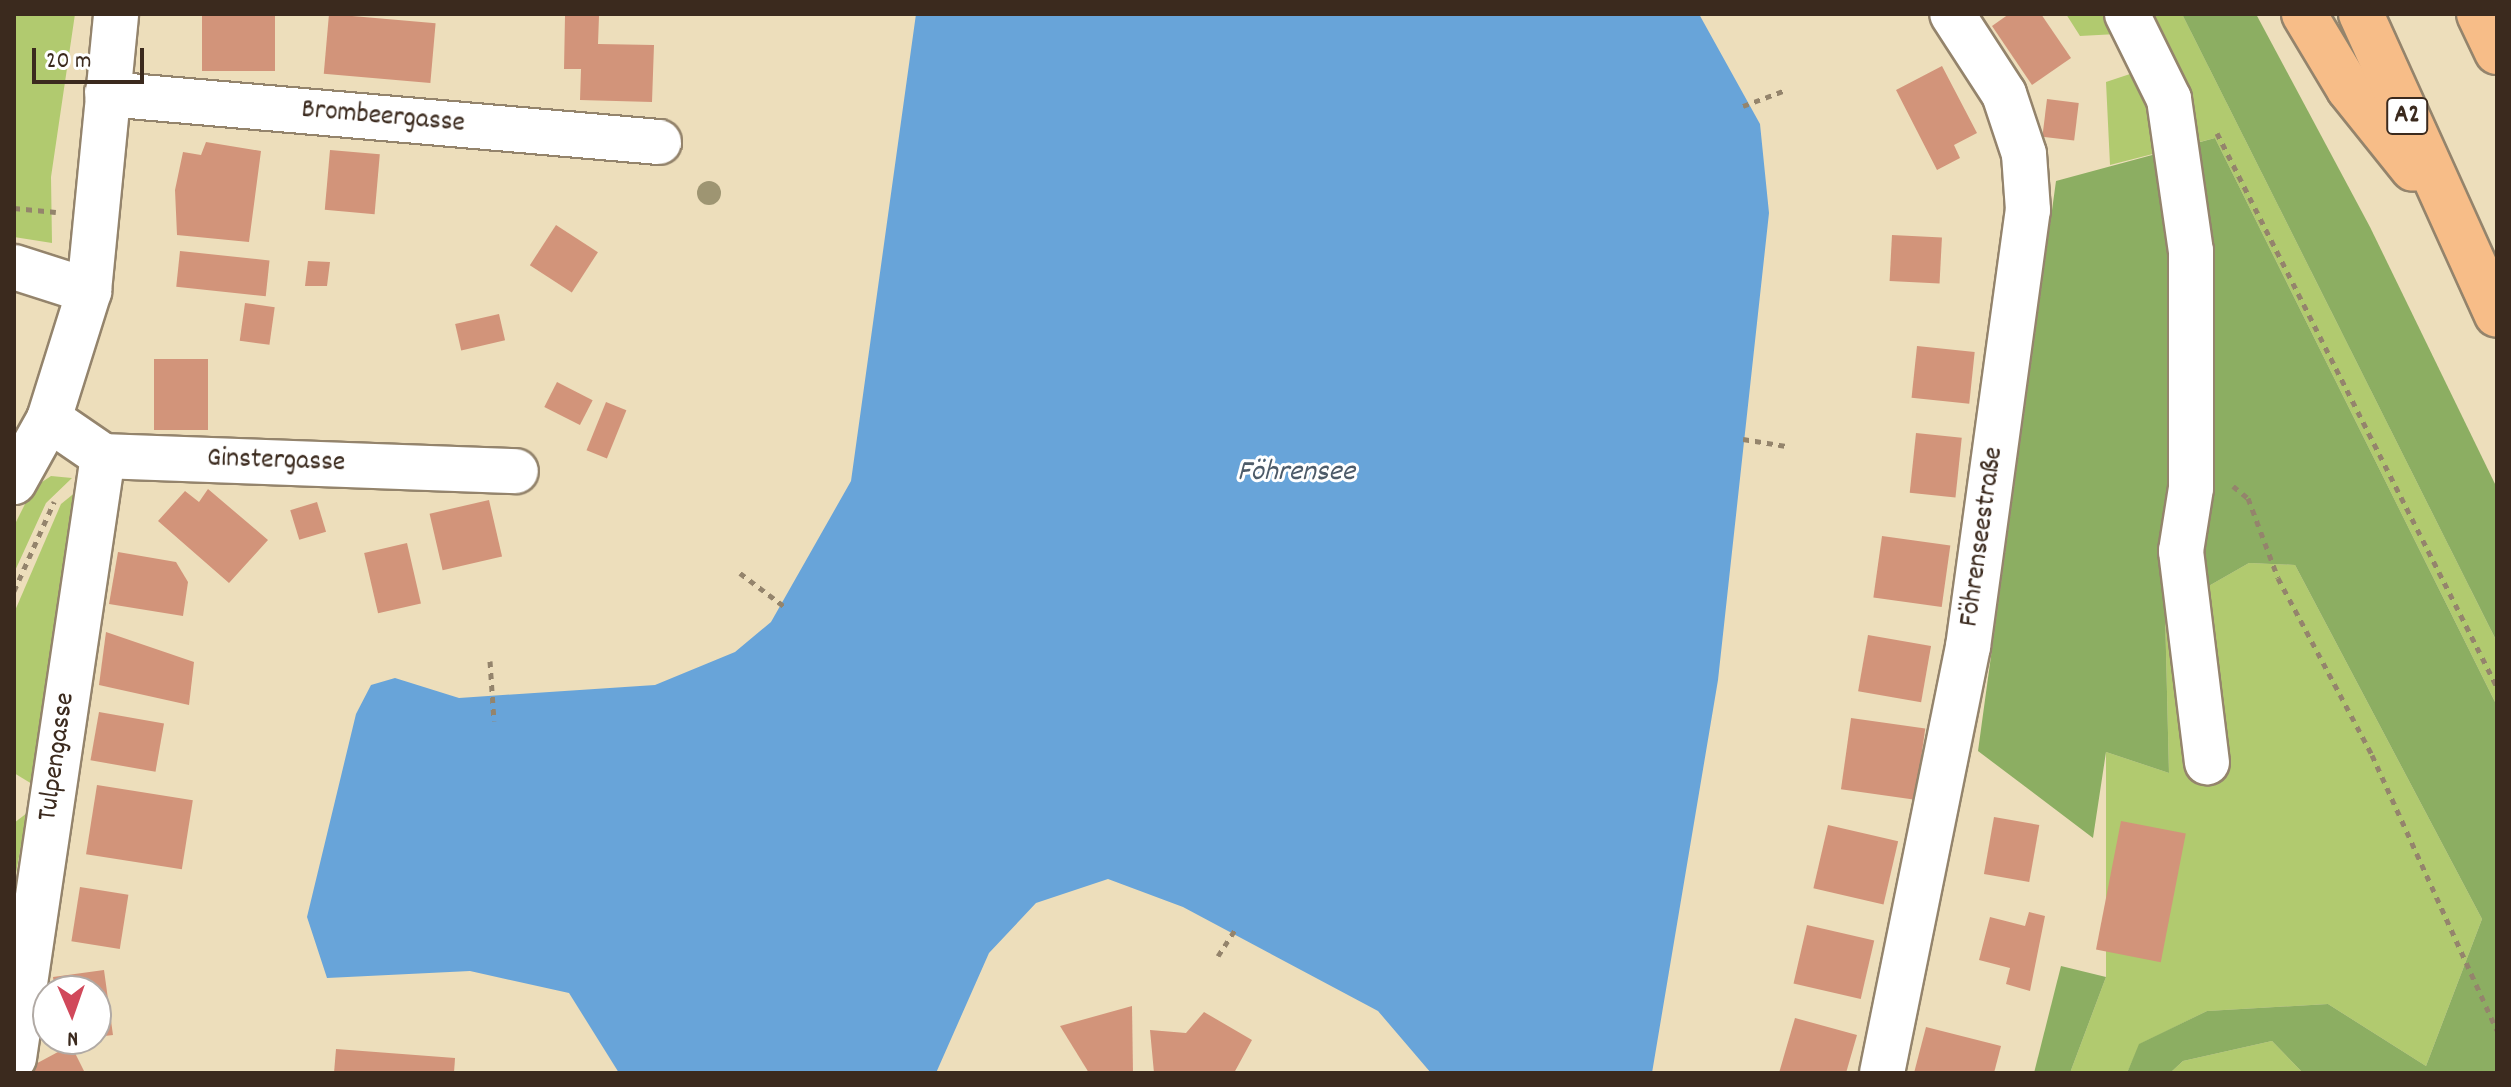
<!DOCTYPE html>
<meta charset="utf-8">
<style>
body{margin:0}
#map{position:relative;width:2511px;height:1087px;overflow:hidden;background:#eddebb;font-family:Dekko,sans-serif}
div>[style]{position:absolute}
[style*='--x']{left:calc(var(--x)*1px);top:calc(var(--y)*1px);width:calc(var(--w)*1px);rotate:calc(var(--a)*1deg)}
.green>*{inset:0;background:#b1ca6f}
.forest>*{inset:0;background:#8cae62}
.water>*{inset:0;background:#68a4d9}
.building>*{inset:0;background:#d2947a;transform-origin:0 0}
.path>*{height:5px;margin-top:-2.5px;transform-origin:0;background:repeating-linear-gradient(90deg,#94846c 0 6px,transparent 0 12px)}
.roads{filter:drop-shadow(2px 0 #94846c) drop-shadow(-2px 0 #94846c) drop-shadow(0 2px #94846c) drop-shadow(0 -2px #94846c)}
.minor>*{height:44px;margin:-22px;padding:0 22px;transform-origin:22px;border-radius:22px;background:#fff}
.highway>*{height:44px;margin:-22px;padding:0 22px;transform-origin:22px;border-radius:22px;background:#f7bd88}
.trees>*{width:24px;height:24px;margin:-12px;border-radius:50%;background:#9e9572}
span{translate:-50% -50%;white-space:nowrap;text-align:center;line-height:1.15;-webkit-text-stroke:6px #fff;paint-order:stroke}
.shield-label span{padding:2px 6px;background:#fff;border:2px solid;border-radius:6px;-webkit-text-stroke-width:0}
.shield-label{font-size:26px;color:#3b2a1e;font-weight:700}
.street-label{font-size:28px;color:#3b2a1e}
.water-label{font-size:30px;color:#4d5b69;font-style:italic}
.frame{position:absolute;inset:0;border:16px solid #3b2a1e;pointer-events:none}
.north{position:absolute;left:32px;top:975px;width:80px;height:80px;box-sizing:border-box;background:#fff;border:2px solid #b1aaa5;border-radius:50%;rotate:178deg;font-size:22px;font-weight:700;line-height:32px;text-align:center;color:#3b2a1e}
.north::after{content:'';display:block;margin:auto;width:28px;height:36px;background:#d1495b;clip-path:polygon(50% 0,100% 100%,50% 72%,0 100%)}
.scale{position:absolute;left:32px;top:48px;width:112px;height:36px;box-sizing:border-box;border:4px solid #3b2a1e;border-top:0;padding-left:10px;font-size:24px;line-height:28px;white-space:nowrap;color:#3b2a1e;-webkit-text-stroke:6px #fff;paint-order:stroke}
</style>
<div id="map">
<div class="green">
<div style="clip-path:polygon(14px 14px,75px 14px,51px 177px,52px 243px,14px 237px)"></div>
<div style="clip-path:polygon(2066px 14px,2182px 14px,2497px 642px,2497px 706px,2215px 138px,2110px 165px,2106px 82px,2136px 72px,2117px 34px,2080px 36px)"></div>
<div style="clip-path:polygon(51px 476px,72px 478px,46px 503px,14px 573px,14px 526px,33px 488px)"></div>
<div style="clip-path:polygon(82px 487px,37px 787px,14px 773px,14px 613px,61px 504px)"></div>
<div style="clip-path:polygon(2249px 563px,2295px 565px,2482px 919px,2426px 1066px,2328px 1004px,2207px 1011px,2140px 1044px,2127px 1073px,2070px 1073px,2106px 977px,2106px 752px,2169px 773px,2165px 611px)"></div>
<div style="clip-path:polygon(27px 813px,14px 884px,14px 823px)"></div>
<div style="clip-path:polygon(2272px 1041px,2303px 1073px,2170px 1073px,2183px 1061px)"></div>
</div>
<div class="forest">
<div style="clip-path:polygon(2182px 14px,2256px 14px,2370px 227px,2497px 488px,2497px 642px)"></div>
<div style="clip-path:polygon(2215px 138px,2497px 706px,2497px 1073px,2303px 1073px,2272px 1041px,2183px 1061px,2170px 1073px,2127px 1073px,2139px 1044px,2207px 1011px,2328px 1004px,2426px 1066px,2482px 919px,2295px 565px,2249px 563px,2165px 611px,2169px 773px,2106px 752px,2093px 838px,1978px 751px,2056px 181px)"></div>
<div style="clip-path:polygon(2061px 966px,2106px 977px,2070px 1073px,2034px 1073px)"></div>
</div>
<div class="water">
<div style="clip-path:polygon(916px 14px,1699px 14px,1760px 124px,1769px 213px,1718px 680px,1652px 1073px,1431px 1073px,1378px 1011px,1183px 907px,1108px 879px,1036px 903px,989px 953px,936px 1073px,619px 1073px,569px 993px,470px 971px,327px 978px,307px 917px,356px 714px,371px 685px,395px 678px,459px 698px,655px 685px,735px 652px,771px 622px,851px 481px)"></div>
</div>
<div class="building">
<div style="left:202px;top:14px;width:73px;height:57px"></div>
<div style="left:329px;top:14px;width:107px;height:60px;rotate:5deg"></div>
<div style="clip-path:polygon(2009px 14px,2041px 14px,2071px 58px,2032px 85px,1992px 26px)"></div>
<div style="clip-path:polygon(565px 16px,599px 16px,598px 44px,654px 45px,652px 102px,580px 100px,581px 69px,564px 69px)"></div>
<div style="clip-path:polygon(1942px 66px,1977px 133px,1954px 145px,1960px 158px,1937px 170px,1896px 90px)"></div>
<div style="left:2047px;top:99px;width:32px;height:38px;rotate:7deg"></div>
<div style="clip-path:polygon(206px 142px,261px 151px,249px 242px,177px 235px,175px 190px,183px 152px,201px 155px)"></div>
<div style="left:330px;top:150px;width:50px;height:60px;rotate:5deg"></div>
<div style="left:556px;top:225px;width:50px;height:48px;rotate:33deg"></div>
<div style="left:1892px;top:235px;width:50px;height:46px;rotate:3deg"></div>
<div style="left:180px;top:251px;width:90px;height:36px;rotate:6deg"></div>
<div style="clip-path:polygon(308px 261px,330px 262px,327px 286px,305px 286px)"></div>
<div style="left:245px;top:303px;width:30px;height:38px;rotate:8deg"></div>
<div style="left:499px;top:314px;width:27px;height:45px;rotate:77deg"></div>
<div style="left:1917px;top:346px;width:58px;height:52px;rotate:6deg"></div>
<div style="left:154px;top:359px;width:54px;height:71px"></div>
<div style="left:557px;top:382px;width:40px;height:28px;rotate:27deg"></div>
<div style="left:606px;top:402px;width:22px;height:52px;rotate:22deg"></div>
<div style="left:1916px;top:433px;width:46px;height:60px;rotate:6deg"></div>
<div style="clip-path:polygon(208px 489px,268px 540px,229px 583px,158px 521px,185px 491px,199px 502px)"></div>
<div style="left:489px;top:500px;width:58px;height:61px;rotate:77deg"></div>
<div style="left:317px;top:502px;width:31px;height:28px;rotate:73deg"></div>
<div style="left:1882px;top:536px;width:69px;height:62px;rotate:8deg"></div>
<div style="left:407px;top:543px;width:62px;height:44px;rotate:77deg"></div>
<div style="clip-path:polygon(118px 552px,176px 562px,188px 582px,183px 616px,109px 604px)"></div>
<div style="clip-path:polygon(106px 632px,194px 662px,189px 705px,99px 685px)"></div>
<div style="left:1868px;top:635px;width:64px;height:57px;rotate:10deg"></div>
<div style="left:99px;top:712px;width:66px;height:49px;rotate:10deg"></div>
<div style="left:1851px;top:718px;width:75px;height:72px;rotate:8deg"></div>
<div style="left:97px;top:785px;width:97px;height:70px;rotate:9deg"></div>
<div style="left:1994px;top:817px;width:46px;height:58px;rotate:10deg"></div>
<div style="left:2121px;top:821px;width:66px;height:131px;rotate:11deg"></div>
<div style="left:1828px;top:825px;width:72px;height:65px;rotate:13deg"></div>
<div style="left:80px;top:887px;width:49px;height:55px;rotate:9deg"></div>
<div style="clip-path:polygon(2029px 912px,2045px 916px,2030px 991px,2006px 984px,2010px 968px,1979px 960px,1990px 917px,2025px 926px)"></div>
<div style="left:1807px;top:925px;width:69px;height:60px;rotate:13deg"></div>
<div style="clip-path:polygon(104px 970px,113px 1035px,96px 1037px,96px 991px,55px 991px,53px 977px)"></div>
<div style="clip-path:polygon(1132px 1006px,1133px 1073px,1089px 1073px,1060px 1026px)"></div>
<div style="clip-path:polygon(1204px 1012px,1252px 1040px,1234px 1073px,1154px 1073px,1150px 1030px,1186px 1033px)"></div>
<div style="clip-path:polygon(1795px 1018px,1857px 1035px,1846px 1073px,1779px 1073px)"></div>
<div style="clip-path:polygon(1926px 1027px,2001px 1046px,1994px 1073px,1914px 1073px)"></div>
<div style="clip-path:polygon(71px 1045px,84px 1071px,33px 1073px,30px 1067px)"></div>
<div style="clip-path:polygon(336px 1049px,455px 1058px,454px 1073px,334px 1073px)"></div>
</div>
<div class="path">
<div style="--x:1743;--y:106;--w:43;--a:-20.6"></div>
<div style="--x:2217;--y:133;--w:621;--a:63.19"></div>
<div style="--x:14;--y:208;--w:42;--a:5.4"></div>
<div style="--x:1743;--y:439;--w:44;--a:9.2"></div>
<div style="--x:2233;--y:486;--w:19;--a:39"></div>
<div style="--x:2248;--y:498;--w:85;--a:69.4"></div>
<div style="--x:2278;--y:578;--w:200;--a:62"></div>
<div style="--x:2372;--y:755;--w:302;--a:65.6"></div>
<div style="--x:740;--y:573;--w:56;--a:37.1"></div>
<div style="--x:14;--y:591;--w:98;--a:-65.8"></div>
<div style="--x:490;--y:661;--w:60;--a:86.2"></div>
<div style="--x:1218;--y:956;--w:31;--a:-57"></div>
</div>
<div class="roads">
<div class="minor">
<div style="--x:2127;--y:14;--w:95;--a:63.7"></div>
<div style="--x:2169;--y:99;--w:154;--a:81.8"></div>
<div style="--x:2191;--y:251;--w:237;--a:90"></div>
<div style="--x:2191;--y:488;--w:64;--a:99"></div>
<div style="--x:2181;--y:551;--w:213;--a:83"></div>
<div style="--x:107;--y:94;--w:554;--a:4.97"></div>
<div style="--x:14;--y:267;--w:79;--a:17.7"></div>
<div style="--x:49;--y:419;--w:65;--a:34.4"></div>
<div style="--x:103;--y:456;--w:413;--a:2.1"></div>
<div style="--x:14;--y:482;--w:72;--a:-60.9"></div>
<div style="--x:49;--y:419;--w:134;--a:-72.6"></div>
<div style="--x:89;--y:291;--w:278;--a:-84.4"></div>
<div style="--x:14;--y:1058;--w:609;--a:-81.59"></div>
<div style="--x:1882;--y:1073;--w:435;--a:-78.6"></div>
<div style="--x:1968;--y:647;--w:441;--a:-82.2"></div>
<div style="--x:2028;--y:210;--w:56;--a:-94.1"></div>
<div style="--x:2024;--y:154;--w:63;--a:-108.4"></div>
<div style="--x:2004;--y:94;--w:95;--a:-123"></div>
</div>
<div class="highway">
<div style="--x:2304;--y:14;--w:87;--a:59"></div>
<div style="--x:2349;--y:89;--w:102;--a:51.3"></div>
<div style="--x:2361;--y:14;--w:330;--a:65.7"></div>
<div style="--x:2479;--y:14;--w:42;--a:64.7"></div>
</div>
</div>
<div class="trees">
<div style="left:709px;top:193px"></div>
</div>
<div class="shield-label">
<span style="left:2407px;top:116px">A2</span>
</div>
<div class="street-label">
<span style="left:383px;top:118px;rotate:5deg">Brombeergasse</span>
<span style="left:276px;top:462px;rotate:2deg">Ginstergasse</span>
<span style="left:1983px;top:537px;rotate:-82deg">Föhrenseestraße</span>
<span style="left:58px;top:757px;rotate:-82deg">Tulpengasse</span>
</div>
<div class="water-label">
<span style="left:1296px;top:474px">Föhrensee</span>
</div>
<div class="frame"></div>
<div class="north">N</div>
<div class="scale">20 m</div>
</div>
